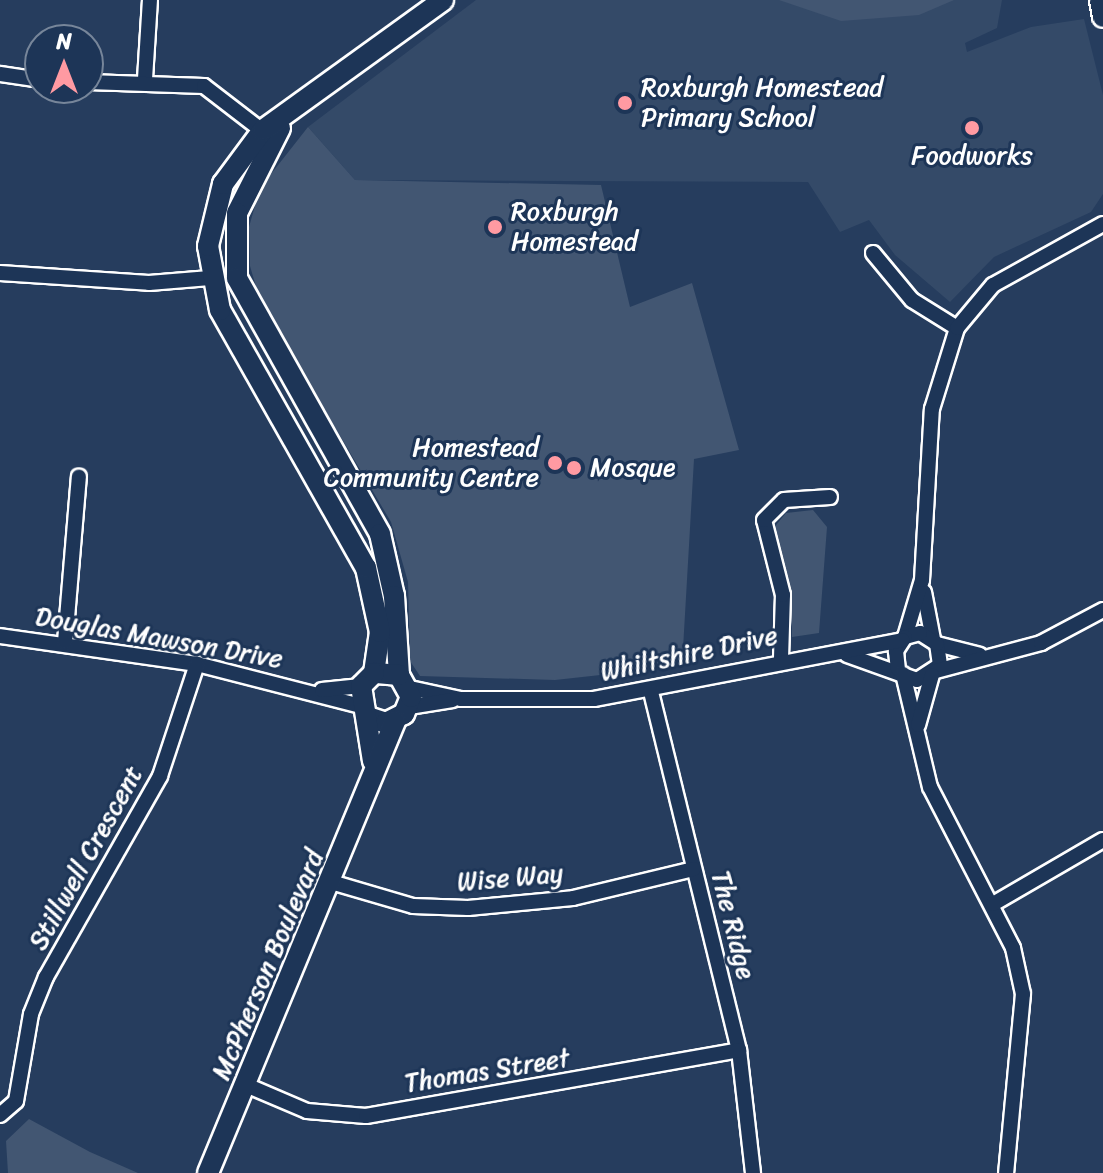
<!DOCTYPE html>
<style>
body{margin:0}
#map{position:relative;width:1103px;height:1173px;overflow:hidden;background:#263d5e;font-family:Sriracha,sans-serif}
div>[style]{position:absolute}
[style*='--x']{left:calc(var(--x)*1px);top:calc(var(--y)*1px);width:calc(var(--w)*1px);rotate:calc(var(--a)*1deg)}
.built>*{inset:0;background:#344a68}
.green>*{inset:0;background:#425672}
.roads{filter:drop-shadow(2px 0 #fff) drop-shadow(-2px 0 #fff) drop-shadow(0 2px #fff) drop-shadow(0 -2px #fff)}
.street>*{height:14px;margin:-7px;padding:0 7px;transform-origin:7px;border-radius:7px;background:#1d3557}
.secondary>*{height:20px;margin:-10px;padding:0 10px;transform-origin:10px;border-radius:10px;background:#1d3557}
.dots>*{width:22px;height:22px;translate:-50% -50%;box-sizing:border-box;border:4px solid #1d3557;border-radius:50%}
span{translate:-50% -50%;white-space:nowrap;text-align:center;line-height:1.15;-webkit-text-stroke:6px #1d3557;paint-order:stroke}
.poi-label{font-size:26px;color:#fff}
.left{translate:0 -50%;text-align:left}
.right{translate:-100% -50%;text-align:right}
.street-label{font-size:26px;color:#fff}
.north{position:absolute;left:24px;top:24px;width:80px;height:80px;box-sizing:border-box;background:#1d3557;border:2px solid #77869a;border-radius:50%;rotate:0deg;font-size:22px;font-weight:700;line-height:32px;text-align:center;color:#fff}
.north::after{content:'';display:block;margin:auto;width:28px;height:36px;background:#ff9aa2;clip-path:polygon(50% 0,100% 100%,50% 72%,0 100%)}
</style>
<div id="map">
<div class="built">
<div style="clip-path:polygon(476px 0,1002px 0,997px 28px,965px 43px,967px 52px,1031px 27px,1084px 19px,1103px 95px,1103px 194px,1091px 212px,994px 257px,950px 302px,895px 255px,869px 220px,840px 232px,808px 182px,355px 180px,308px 127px)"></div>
</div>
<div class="green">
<div style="clip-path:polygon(779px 0,954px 0,919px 15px,841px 21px)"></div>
<div style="clip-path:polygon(308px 127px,355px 180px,601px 185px,630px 307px,692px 283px,739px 450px,694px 459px,682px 666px,555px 680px,420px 676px,410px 661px,408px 582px,391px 522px,260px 300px,250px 266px,249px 227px,260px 188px)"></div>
<div style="clip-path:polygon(813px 510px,827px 527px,819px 633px,792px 637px,792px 600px,772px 551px,772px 530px,786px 513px)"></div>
<div style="clip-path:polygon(29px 1119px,90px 1152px,138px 1173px,8px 1173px,6px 1141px)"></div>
</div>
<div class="roads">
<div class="street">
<div style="--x:0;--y:74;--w:40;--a:8.5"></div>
<div style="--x:145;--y:79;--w:79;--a:-86.4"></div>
<div style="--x:88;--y:82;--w:116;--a:2"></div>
<div style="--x:204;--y:86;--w:82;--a:37.6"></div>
<div style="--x:873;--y:253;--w:61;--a:50.3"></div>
<div style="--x:912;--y:300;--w:53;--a:31.9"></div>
<div style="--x:0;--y:273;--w:149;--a:3.8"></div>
<div style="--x:149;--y:283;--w:61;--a:-4.7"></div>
<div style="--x:924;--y:592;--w:48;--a:79.2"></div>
<div style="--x:0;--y:636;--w:199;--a:8.1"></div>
<div style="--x:197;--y:664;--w:169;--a:14.4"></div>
<div style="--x:905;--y:637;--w:59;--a:-73.4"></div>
<div style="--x:922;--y:580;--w:171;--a:-86.7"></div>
<div style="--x:932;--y:409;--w:85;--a:-72.8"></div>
<div style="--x:957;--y:328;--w:56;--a:-50.1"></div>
<div style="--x:993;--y:285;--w:126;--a:-29"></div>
<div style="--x:65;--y:642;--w:166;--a:-85.2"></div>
<div style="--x:937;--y:644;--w:44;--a:14.3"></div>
<div style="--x:847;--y:655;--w:74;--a:19.7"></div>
<div style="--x:917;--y:680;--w:27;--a:-33"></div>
<div style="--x:940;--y:665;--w:21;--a:-98"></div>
<div style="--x:937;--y:644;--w:20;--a:-147"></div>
<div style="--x:920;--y:633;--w:16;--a:165"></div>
<div style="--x:905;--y:637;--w:17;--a:123"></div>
<div style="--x:896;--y:651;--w:18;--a:84"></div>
<div style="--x:781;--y:658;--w:63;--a:-88.2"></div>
<div style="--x:783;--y:595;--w:77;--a:-104.2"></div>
<div style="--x:764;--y:520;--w:28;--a:-45"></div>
<div style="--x:784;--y:500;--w:46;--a:-3.7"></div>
<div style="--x:936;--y:671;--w:109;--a:-14.9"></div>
<div style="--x:1041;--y:643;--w:70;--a:-28"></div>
<div style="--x:903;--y:674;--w:116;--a:76.6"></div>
<div style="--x:930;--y:787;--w:181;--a:62.7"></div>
<div style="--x:1013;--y:948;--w:47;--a:77.7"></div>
<div style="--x:1023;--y:994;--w:180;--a:95.4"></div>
<div style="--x:410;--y:688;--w:52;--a:12.2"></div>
<div style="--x:461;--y:699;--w:133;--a:0"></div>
<div style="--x:594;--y:699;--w:314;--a:-10.8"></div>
<div style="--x:322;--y:690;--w:39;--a:-6"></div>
<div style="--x:651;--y:692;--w:369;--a:76.2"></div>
<div style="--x:739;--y:1050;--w:124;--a:83.5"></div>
<div style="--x:409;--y:707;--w:44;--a:-9.2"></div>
<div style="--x:918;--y:725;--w:52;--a:-74.4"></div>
<div style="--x:331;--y:882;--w:85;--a:16.3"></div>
<div style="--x:413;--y:906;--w:55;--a:2.1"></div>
<div style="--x:468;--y:908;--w:105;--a:-5.4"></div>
<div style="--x:573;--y:898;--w:124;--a:-13.5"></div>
<div style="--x:993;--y:904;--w:127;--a:-30.2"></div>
<div style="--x:246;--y:1085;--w:66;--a:23.1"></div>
<div style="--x:307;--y:1111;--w:59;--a:4.8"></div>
<div style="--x:366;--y:1116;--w:379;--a:-10"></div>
<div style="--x:0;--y:1115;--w:21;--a:-41"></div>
<div style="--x:16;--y:1101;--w:88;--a:-80.2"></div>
<div style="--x:31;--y:1014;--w:40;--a:-68"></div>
<div style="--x:46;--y:977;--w:231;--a:-60.4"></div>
<div style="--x:160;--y:776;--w:118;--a:-71.7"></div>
</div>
<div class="secondary">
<div style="--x:1100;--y:0;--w:17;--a:80"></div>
<div style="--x:280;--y:128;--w:95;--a:116.8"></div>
<div style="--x:237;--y:213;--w:65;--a:90"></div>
<div style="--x:237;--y:278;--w:293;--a:60.8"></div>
<div style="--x:380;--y:534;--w:64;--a:77.3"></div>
<div style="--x:394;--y:596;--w:79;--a:86.4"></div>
<div style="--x:374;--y:673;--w:41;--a:-81.7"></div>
<div style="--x:380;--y:632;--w:66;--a:-102.3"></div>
<div style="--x:366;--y:568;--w:296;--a:-119.5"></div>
<div style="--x:220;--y:310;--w:65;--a:-100.6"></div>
<div style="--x:208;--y:246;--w:64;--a:-76.4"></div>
<div style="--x:223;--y:184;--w:67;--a:-53.5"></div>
<div style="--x:263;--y:130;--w:222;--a:-35.8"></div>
<div style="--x:371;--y:718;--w:16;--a:18"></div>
<div style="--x:386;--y:723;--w:20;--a:-27"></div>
<div style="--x:404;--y:714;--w:18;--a:-68"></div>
<div style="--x:411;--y:697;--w:25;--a:-119"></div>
<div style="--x:399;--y:675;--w:25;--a:-175"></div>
<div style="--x:374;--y:673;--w:18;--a:135"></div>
<div style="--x:361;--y:686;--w:76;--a:80.9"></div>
<div style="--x:208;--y:1173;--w:489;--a:-67.5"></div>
</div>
</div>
<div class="dots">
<div style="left:625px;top:103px;background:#ff9aa2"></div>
<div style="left:972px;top:128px;background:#ff9aa2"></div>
<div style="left:495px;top:227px;background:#ff9aa2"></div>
<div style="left:555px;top:463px;background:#ff9aa2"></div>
<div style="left:574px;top:468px;background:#ff9aa2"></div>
</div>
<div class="poi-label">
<span class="left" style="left:641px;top:103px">Roxburgh Homestead<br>Primary School</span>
<span style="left:972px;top:156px">Foodworks</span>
<span class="left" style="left:511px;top:227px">Roxburgh<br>Homestead</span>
<span class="right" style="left:539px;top:463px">Homestead<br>Community Centre</span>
<span class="left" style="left:590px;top:468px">Mosque</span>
</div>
<div class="street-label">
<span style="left:159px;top:638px;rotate:10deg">Douglas Mawson Drive</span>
<span style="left:689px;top:654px;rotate:-12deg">Whiltshire Drive</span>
<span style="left:86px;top:858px;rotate:-61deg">Stillwell Crescent</span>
<span style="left:510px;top:878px;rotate:-5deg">Wise Way</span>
<span style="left:733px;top:925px;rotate:76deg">The Ridge</span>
<span style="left:268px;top:965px;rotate:-67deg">McPherson Boulevard</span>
<span style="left:487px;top:1071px;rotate:-9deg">Thomas Street</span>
</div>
<div class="north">N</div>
</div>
